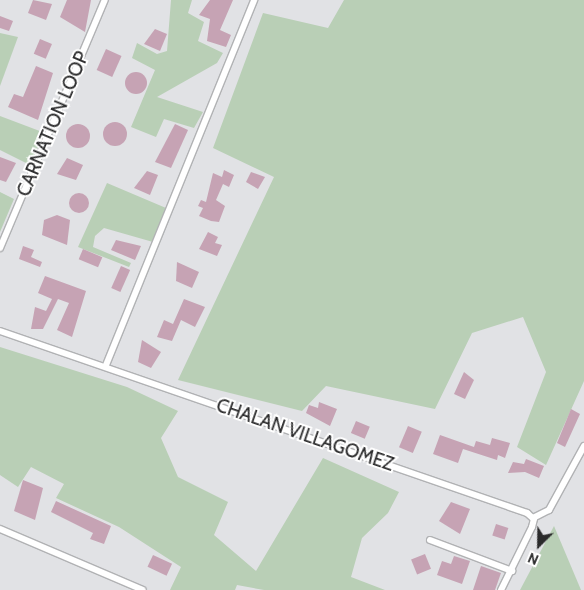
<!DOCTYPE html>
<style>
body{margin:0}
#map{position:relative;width:584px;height:590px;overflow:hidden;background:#e1e2e5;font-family:Cabin,sans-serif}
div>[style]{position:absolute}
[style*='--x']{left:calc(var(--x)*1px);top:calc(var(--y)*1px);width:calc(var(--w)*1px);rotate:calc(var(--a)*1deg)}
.green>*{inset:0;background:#b9cfb6}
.building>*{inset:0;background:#c6a3b4;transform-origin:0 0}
.round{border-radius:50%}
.roads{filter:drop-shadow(1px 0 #b1b2b4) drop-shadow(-1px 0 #b1b2b4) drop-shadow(0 1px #b1b2b4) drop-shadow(0 -1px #b1b2b4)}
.street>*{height:6px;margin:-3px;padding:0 3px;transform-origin:3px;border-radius:3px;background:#fff}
span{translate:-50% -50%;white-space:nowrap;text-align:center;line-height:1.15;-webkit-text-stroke:4px #fff;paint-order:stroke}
.street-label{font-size:19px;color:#2a2a2b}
.north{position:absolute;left:514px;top:520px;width:50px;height:50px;-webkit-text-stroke:4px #fff;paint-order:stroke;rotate:203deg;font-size:14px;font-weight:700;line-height:20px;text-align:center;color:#2a2a2b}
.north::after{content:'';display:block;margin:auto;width:18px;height:22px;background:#2a2a2b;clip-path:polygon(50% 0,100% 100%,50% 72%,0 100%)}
</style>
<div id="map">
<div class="green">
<div style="clip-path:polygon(171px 0,192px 0,188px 13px,204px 22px,198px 41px,223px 53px,217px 63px,157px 97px,203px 112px,194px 128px,164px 119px,156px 137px,131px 127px,155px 70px,132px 58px,137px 43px,157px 54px,167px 51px)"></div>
<div style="clip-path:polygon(344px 0,584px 0,584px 381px,546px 465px,517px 447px,546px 372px,523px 317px,472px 333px,435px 409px,326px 386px,302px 411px,178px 380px,274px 177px,213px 148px,263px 13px,328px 28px)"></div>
<div style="clip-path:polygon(0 33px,18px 37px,0 86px)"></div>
<div style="clip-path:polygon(0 116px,45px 133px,30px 165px,0 150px)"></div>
<div style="clip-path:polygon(107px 183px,166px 208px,153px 242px,104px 228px,95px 236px,93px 247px,131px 263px,129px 267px,78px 247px)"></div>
<div style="clip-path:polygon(0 192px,14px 199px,0 232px)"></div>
<div style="clip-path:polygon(0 347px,127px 387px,178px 411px,161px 438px,178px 477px,228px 502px,214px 535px,256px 571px,323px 458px,399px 492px,388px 513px,362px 538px,351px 577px,385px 590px,264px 590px,237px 585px,235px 590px,170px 590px,181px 567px,119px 527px,56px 498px,64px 484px,31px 467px,18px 487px,0 475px)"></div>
<div style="clip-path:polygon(554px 526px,581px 590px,520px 590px)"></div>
</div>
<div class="building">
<div style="clip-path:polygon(33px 0,52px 4px,46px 20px,28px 13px)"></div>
<div style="clip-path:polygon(67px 0,91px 0,85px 32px,60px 17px)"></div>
<div style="clip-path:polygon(210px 0,233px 0,220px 30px,231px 35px,226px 47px,207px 41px,210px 19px,199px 15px)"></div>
<div style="clip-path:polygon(0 16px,13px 21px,9px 31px,0 28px)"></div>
<div style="clip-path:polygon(155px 29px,167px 34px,160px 51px,144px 44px)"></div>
<div style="left:40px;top:39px;width:13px;height:16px;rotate:23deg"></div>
<div style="left:106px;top:49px;width:17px;height:23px;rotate:24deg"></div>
<div style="clip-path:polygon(36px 66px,53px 73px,38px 120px,8px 107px,14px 94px,23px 97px)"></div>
<div class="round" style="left:125px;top:72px;width:22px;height:22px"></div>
<div class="round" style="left:103px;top:122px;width:24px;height:24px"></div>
<div class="round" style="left:66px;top:124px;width:24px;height:24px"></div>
<div style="clip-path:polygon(175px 124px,188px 130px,171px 168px,155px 162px)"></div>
<div style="clip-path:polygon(0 157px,16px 163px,6px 182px,0 180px)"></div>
<div style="clip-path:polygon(67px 158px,83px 165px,76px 180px,57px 174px)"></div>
<div style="clip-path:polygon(224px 170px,234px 175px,229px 187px,223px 184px,216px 200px,225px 206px,219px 222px,211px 221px,199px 216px,203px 208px,198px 206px,201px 200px,206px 202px,213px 173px,222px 177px)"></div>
<div style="clip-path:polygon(147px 171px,158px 175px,150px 195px,134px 188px)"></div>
<div style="clip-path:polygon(251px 172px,265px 177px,258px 189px,246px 182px)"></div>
<div class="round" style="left:69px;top:193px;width:20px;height:20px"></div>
<div style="clip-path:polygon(57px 215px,70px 220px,67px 245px,42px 235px,44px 220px)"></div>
<div style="clip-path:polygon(208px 232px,218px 237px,215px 243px,222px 245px,217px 256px,199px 249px)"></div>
<div style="clip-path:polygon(116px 240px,141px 246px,135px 260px,111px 250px)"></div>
<div style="clip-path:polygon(23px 246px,34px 250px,31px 257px,42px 262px,40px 267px,19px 259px)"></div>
<div style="left:83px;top:249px;width:21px;height:11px;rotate:23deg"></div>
<div style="clip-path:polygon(177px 262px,199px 272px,192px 288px,176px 281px)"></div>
<div style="left:121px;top:266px;width:10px;height:24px;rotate:24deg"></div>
<div style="clip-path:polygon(45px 276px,86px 291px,72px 337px,57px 330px,69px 303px,58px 299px,43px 329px,31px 329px,35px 307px,46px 311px,52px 299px,38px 293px)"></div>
<div style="clip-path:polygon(184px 299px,205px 307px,195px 327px,181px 320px,172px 341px,157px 337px,164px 320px,173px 324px)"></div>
<div style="clip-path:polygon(142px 340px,161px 352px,151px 368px,138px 362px)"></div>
<div style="clip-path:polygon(464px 372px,474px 380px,465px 399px,454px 394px)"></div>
<div style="clip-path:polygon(319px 402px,337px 409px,330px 426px,306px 413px,309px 405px,318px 408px)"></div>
<div style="clip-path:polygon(571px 409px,580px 414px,565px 447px,557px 443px)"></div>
<div style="left:356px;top:421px;width:15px;height:13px;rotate:23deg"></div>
<div style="left:408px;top:426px;width:15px;height:23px;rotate:23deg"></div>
<div style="clip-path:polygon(440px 435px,474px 447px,476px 441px,490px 445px,492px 438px,510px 443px,505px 458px,498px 455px,497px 460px,463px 449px,458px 463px,433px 454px)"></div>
<div style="clip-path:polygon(526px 459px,544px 466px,539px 478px,525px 472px,508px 473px,513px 462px,524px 464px)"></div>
<div style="clip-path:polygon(23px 480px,43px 488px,35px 520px,14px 511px)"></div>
<div style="clip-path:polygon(56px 501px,111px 526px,104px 544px,90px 539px,93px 533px,51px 512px)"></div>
<div style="clip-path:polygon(451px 502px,470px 509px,460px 534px,439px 521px)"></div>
<div style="left:496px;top:524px;width:13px;height:12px;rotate:18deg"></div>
<div style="left:425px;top:554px;width:16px;height:15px;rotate:68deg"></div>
<div style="left:153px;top:555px;width:21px;height:13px;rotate:25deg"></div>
<div style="clip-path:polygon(454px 556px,470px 561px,462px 584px,437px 575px,442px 561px,451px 564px)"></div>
<div style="clip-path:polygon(481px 566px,501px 573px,495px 590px,473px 590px)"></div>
</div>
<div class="roads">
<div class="street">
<div style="--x:0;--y:248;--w:269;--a:-67.1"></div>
<div style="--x:0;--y:331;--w:558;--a:19.05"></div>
<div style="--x:527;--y:513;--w:9;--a:41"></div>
<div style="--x:534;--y:519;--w:8;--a:104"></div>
<div style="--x:532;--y:527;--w:70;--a:116.2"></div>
<div style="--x:106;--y:365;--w:394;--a:-67.9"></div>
<div style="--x:533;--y:518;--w:18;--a:-27"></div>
<div style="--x:549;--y:510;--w:73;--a:-61.3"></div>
<div style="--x:0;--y:529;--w:155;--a:23.1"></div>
<div style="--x:430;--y:540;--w:88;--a:20.7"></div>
</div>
</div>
<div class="street-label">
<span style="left:53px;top:124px;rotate:-67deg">CARNATION LOOP</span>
<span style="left:305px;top:435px;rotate:19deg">CHALAN VILLAGOMEZ</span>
</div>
<div class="north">N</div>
</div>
